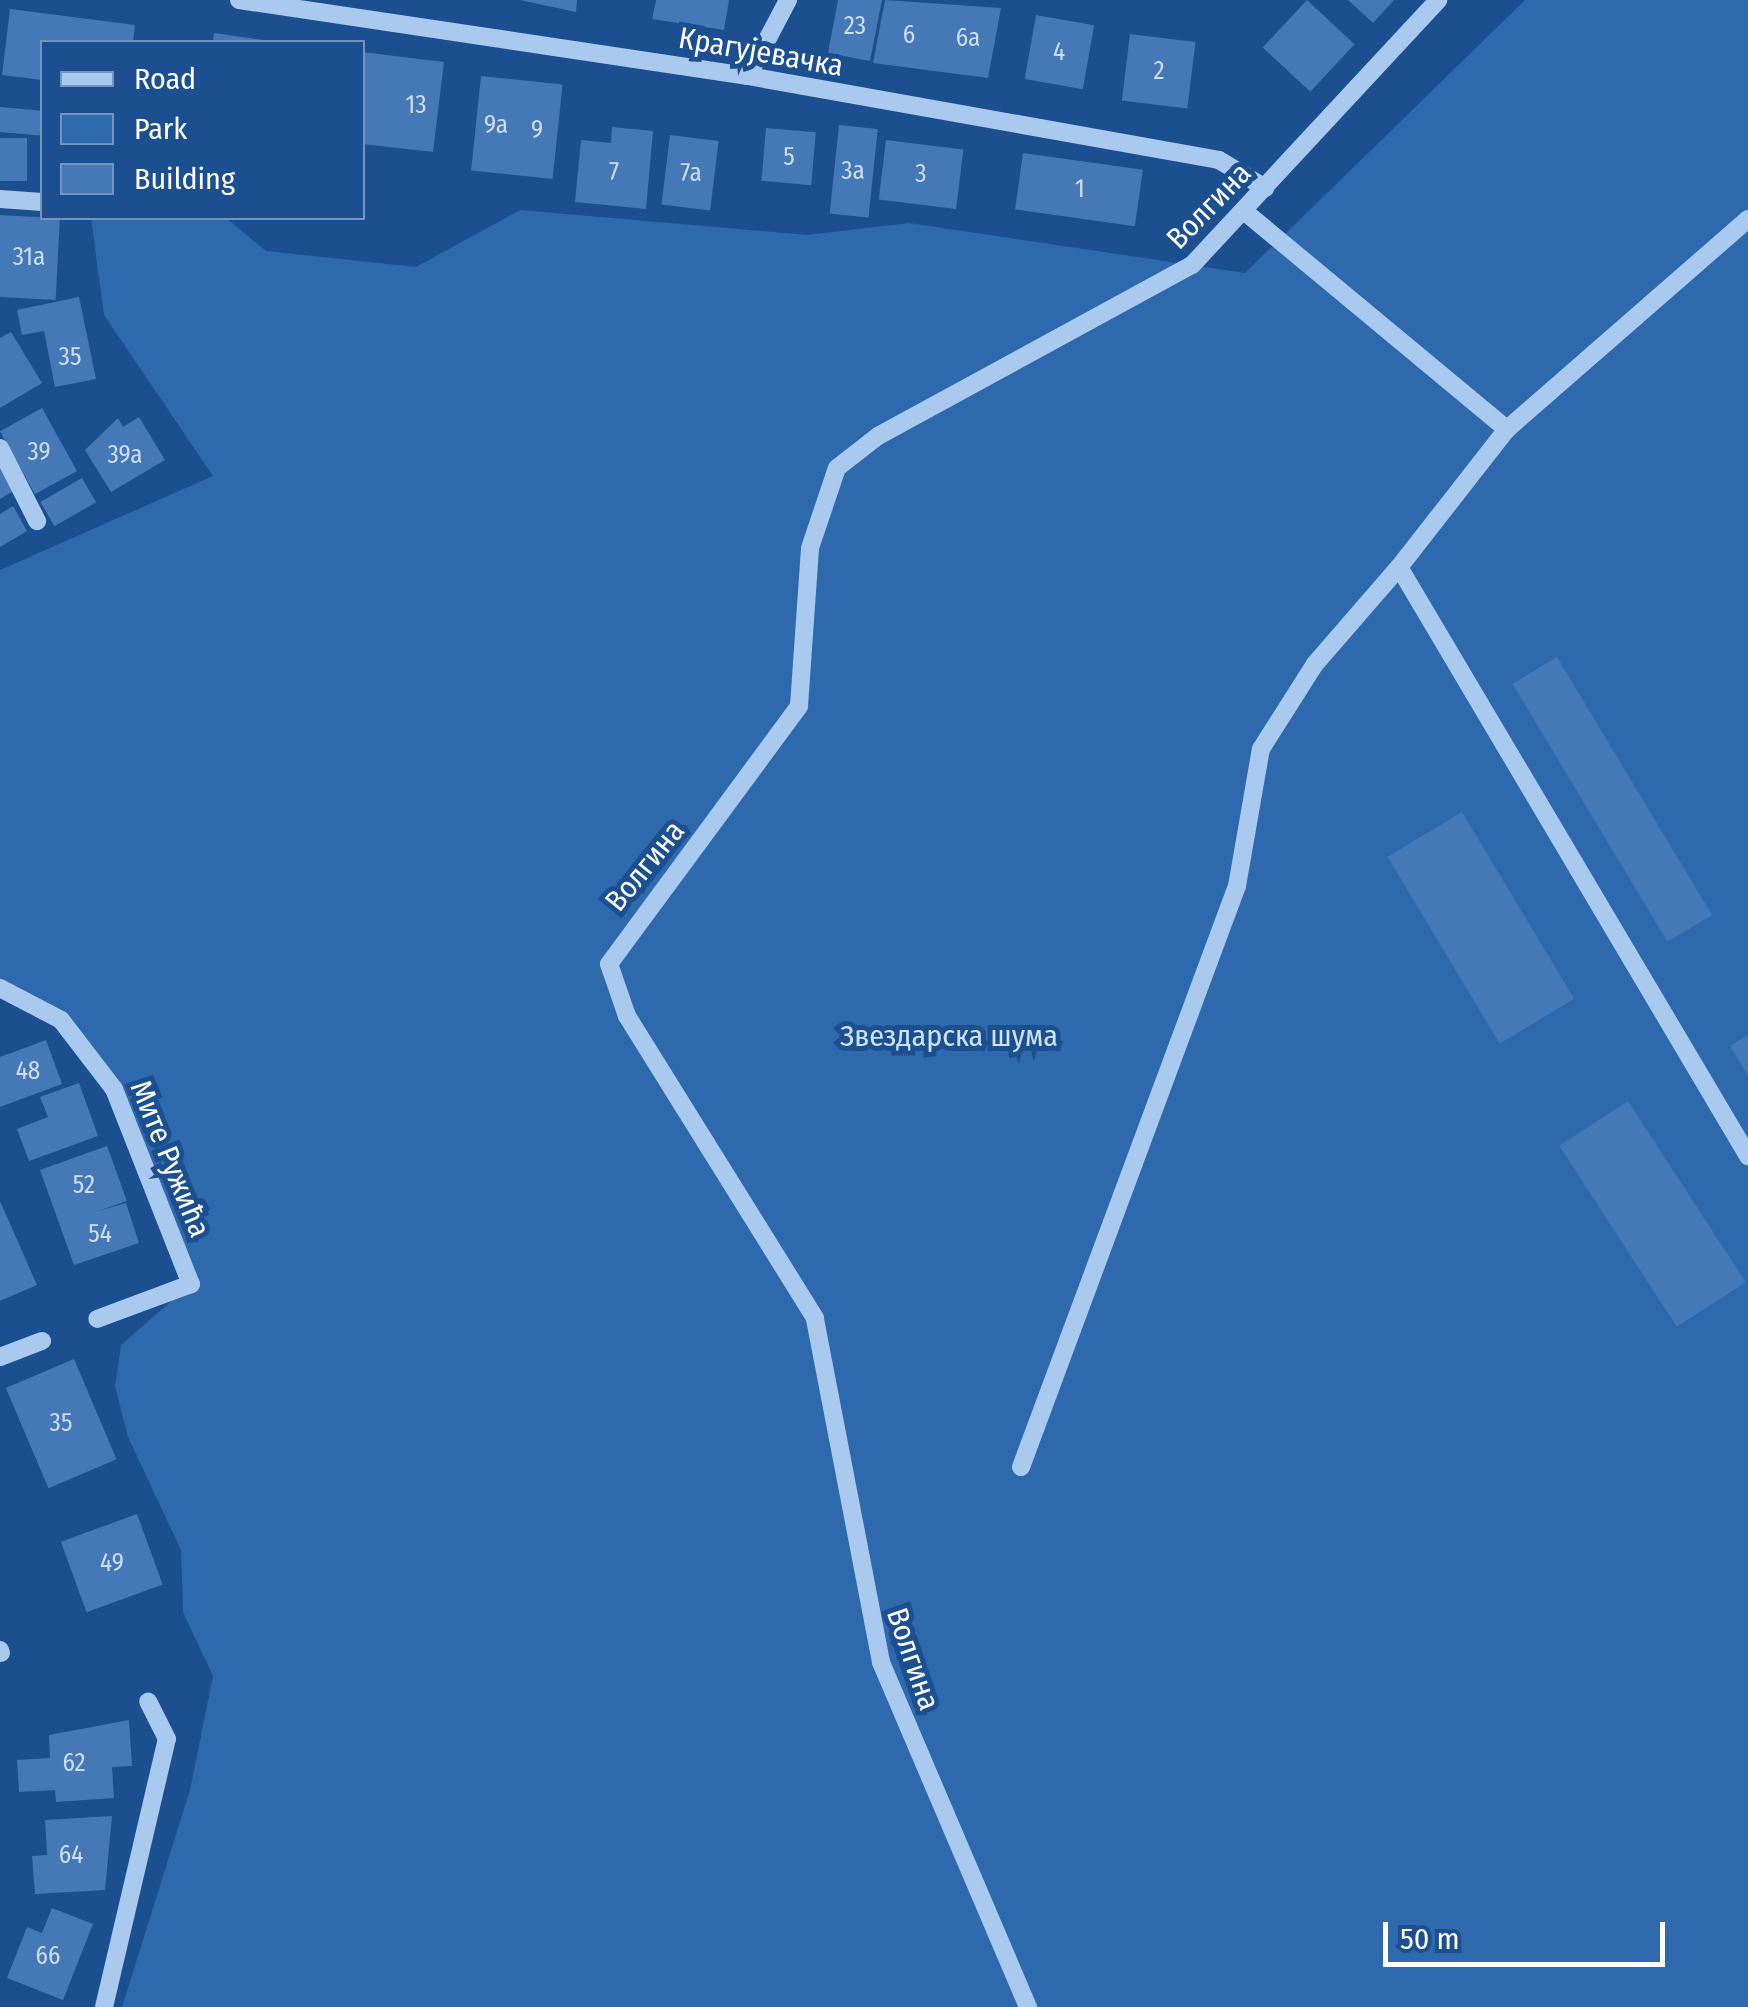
<!DOCTYPE html>
<meta charset="utf-8">
<style>
body{margin:0}
#map{position:relative;width:1748px;height:2007px;overflow:hidden;background:#1b4f8f;font-family:"Fira Sans Condensed",sans-serif}
div>[style]{position:absolute}
[style*='--x']{left:calc(var(--x)*1px);top:calc(var(--y)*1px);width:calc(var(--w)*1px);rotate:calc(var(--a)*1deg)}
.green>*{inset:0;background:#2e69ad}
.building>*{inset:0;background:#4478b7;transform-origin:0 0}
.minor>*{height:18px;margin:-9px;padding:0 9px;transform-origin:9px;border-radius:9px;background:#a9c9ee}
span{translate:-50% -50%;white-space:nowrap;text-align:center;line-height:1.15;-webkit-text-stroke:10px #1b4f8f;paint-order:stroke}
.number-label{font-size:25px;color:#d0dded}
.number-label span{-webkit-text-stroke-width:0}
.street-label{font-size:30px;color:#fff}
.park-label{font-size:30px;color:#cfe3fa}
.legend{position:absolute;left:40px;top:40px;width:325px;height:180px;box-sizing:border-box;background:#1b4f8f;border:2px solid #7695bc;margin:0;padding:12px 18px;list-style:none;font-size:30px;color:#fff}
.legend li{display:flex;align-items:center;gap:20px;height:50px}
.legend b{width:50px;border:2px solid #7695bc}
.scale{position:absolute;left:1383px;top:1922px;width:282px;height:45px;box-sizing:border-box;border:5px solid #fff;border-top:0;padding-left:12px;font-size:30px;line-height:35px;white-space:nowrap;color:#fff;-webkit-text-stroke:8px #1b4f8f;paint-order:stroke}
</style>
<div id="map">
<div class="green">
<div style="clip-path:polygon(1525px 0,1748px 0,1748px 2007px,122px 2007px,190px 1790px,213px 1676px,183px 1612px,181px 1550px,128px 1437px,115px 1386px,121px 1345px,191px 1284px,114px 1089px,81px 1042px,0 988px,0 570px,213px 476px,104px 315px,91px 218px,226px 218px,266px 251px,416px 267px,520px 210px,807px 235px,909px 223px,1245px 273px)"></div>
</div>
<div class="building">
<div style="clip-path:polygon(520px 0,577px 0,576px 12px)"></div>
<div style="clip-path:polygon(656px 0,729px 0,724px 30px,652px 19px)"></div>
<div style="clip-path:polygon(838px 0,882px 0,870px 61px,828px 53px)"></div>
<div style="clip-path:polygon(885px 0,1001px 8px,988px 78px,873px 63px)"></div>
<div style="left:1307px;top:0;width:65px;height:65px;rotate:43deg"></div>
<div style="clip-path:polygon(1348px 0,1394px 0,1373px 23px)"></div>
<div style="clip-path:polygon(10px 9px,135px 25px,133px 42px,42px 42px,42px 80px,2px 75px)"></div>
<div style="left:1036px;top:15px;width:59px;height:65px;rotate:10deg"></div>
<div style="clip-path:polygon(214px 33px,263px 40px,263px 42px,213px 42px)"></div>
<div style="left:1130px;top:34px;width:66px;height:67px;rotate:7deg"></div>
<div style="clip-path:polygon(362px 52px,444px 62px,433px 152px,362px 144px)"></div>
<div style="left:481px;top:76px;width:82px;height:95px;rotate:6deg"></div>
<div style="left:0;top:107px;width:42px;height:25px;rotate:5deg"></div>
<div style="left:839px;top:125px;width:39px;height:89px;rotate:6deg"></div>
<div style="clip-path:polygon(612px 127px,653px 131px,646px 209px,575px 202px,581px 140px,611px 143px)"></div>
<div style="left:766px;top:128px;width:50px;height:53px;rotate:5deg"></div>
<div style="left:670px;top:135px;width:49px;height:70px;rotate:7deg"></div>
<div style="left:0;top:138px;width:27px;height:43px"></div>
<div style="left:886px;top:140px;width:78px;height:60px;rotate:7deg"></div>
<div style="left:1023px;top:153px;width:121px;height:57px;rotate:8deg"></div>
<div style="left:0;top:215px;width:60px;height:82px;rotate:3deg"></div>
<div style="clip-path:polygon(79px 297px,96px 379px,55px 387px,44px 331px,22px 335px,17px 310px)"></div>
<div style="clip-path:polygon(11px 332px,42px 383px,0 408px,0 338px)"></div>
<div style="left:42px;top:408px;width:72px;height:48px;rotate:61deg"></div>
<div style="clip-path:polygon(139px 417px,165px 460px,111px 492px,85px 450px,118px 418px,123px 427px)"></div>
<div style="clip-path:polygon(0 465px,15px 490px,0 499px)"></div>
<div style="left:82px;top:478px;width:28px;height:48px;rotate:60deg"></div>
<div style="clip-path:polygon(13px 506px,27px 531px,0 547px,0 514px)"></div>
<div style="left:1557px;top:657px;width:301px;height:52px;rotate:59deg"></div>
<div style="left:1462px;top:812px;width:218px;height:87px;rotate:59deg"></div>
<div style="clip-path:polygon(1748px 1035px,1748px 1076px,1730px 1046px)"></div>
<div style="clip-path:polygon(46px 1040px,62px 1084px,0 1107px,0 1057px)"></div>
<div style="clip-path:polygon(79px 1083px,98px 1136px,29px 1161px,17px 1129px,48px 1117px,40px 1097px)"></div>
<div style="left:1628px;top:1101px;width:216px;height:82px;rotate:57deg"></div>
<div style="clip-path:polygon(107px 1146px,127px 1201px,95px 1212px,126px 1203px,139px 1243px,74px 1265px,40px 1170px)"></div>
<div style="clip-path:polygon(0 1201px,37px 1285px,0 1301px)"></div>
<div style="left:74px;top:1359px;width:109px;height:74px;rotate:67deg"></div>
<div style="left:137px;top:1514px;width:75px;height:81px;rotate:70deg"></div>
<div style="clip-path:polygon(129px 1720px,132px 1766px,112px 1767px,114px 1798px,56px 1802px,55px 1790px,19px 1792px,17px 1760px,50px 1758px,49px 1735px)"></div>
<div style="clip-path:polygon(112px 1816px,105px 1890px,35px 1894px,32px 1856px,47px 1855px,45px 1820px)"></div>
<div style="clip-path:polygon(52px 1908px,93px 1924px,63px 2000px,7px 1978px,27px 1927px,42px 1933px)"></div>
</div>
<div class="minor">
<div style="--x:239;--y:0;--w:515;--a:8.49"></div>
<div style="--x:748;--y:76;--w:478;--a:10.1"></div>
<div style="--x:1219;--y:160;--w:54;--a:31.3"></div>
<div style="--x:748;--y:76;--w:86;--a:-62.2"></div>
<div style="--x:0;--y:199;--w:42;--a:4.1"></div>
<div style="--x:1244;--y:211;--w:342;--a:39.7"></div>
<div style="--x:1748;--y:219;--w:320;--a:138.9"></div>
<div style="--x:1507;--y:429;--w:175;--a:128"></div>
<div style="--x:1399;--y:567;--w:685;--a:59.35"></div>
<div style="--x:0;--y:448;--w:82;--a:63.1"></div>
<div style="--x:0;--y:988;--w:69;--a:27.7"></div>
<div style="--x:61;--y:1020;--w:87;--a:52.5"></div>
<div style="--x:114;--y:1089;--w:210;--a:68.5"></div>
<div style="--x:191;--y:1284;--w:100;--a:159.6"></div>
<div style="--x:0;--y:1357;--w:45;--a:-20.9"></div>
<div style="--x:1021;--y:1467;--w:620;--a:-69.61"></div>
<div style="--x:1237;--y:886;--w:139;--a:-80.1"></div>
<div style="--x:1261;--y:749;--w:101;--a:-57.6"></div>
<div style="--x:1315;--y:664;--w:128;--a:-49.1"></div>
<div style="--x:0;--y:1650;--w:3;--a:72"></div>
<div style="--x:104;--y:2007;--w:275;--a:-76.8"></div>
<div style="--x:167;--y:1739;--w:42;--a:-116.6"></div>
<div style="--x:1028;--y:2007;--w:375;--a:-113.1"></div>
<div style="--x:881;--y:1662;--w:350;--a:-100.9"></div>
<div style="--x:815;--y:1318;--w:356;--a:-121.9"></div>
<div style="--x:627;--y:1016;--w:55;--a:-109.1"></div>
<div style="--x:609;--y:964;--w:320;--a:-53.6"></div>
<div style="--x:799;--y:706;--w:158;--a:-86"></div>
<div style="--x:810;--y:548;--w:84;--a:-71.4"></div>
<div style="--x:837;--y:468;--w:52;--a:-38"></div>
<div style="--x:878;--y:436;--w:358;--a:-28.6"></div>
<div style="--x:1192;--y:265;--w:362;--a:-47.1"></div>
</div>
<div class="number-label">
<span style="left:855px;top:26px">23</span>
<span style="left:909px;top:35px">6</span>
<span style="left:968px;top:38px">6a</span>
<span style="left:1059px;top:52px">4</span>
<span style="left:1159px;top:71px">2</span>
<span style="left:416px;top:105px">13</span>
<span style="left:496px;top:125px">9a</span>
<span style="left:537px;top:130px">9</span>
<span style="left:789px;top:157px">5</span>
<span style="left:853px;top:171px">3a</span>
<span style="left:614px;top:172px">7</span>
<span style="left:691px;top:173px">7a</span>
<span style="left:921px;top:174px">3</span>
<span style="left:1080px;top:189px">1</span>
<span style="left:29px;top:257px">31a</span>
<span style="left:70px;top:357px">35</span>
<span style="left:39px;top:452px">39</span>
<span style="left:125px;top:455px">39a</span>
<span style="left:28px;top:1071px">48</span>
<span style="left:84px;top:1185px">52</span>
<span style="left:100px;top:1234px">54</span>
<span style="left:61px;top:1423px">35</span>
<span style="left:112px;top:1563px">49</span>
<span style="left:74px;top:1763px">62</span>
<span style="left:71px;top:1855px">64</span>
<span style="left:48px;top:1956px">66</span>
</div>
<div class="street-label">
<span style="left:761px;top:52px;rotate:10deg">Крагујевачка</span>
<span style="left:1209px;top:206px;rotate:-46deg">Волгина</span>
<span style="left:645px;top:866px;rotate:-51deg">Волгина</span>
<span style="left:170px;top:1159px;rotate:68deg">Мите Ружића</span>
<span style="left:913px;top:1659px;rotate:71deg">Волгина</span>
</div>
<div class="park-label">
<span style="left:949px;top:1036px">Звездарска шума</span>
</div>
<ul class="legend">
<li><b style="height:12px;background:#a9c9ee"></b>Road</li>
<li><b style="height:28px;background:#2e69ad"></b>Park</li>
<li><b style="height:28px;background:#4478b7"></b>Building</li>
</ul>
<div class="scale">50 m</div>
</div>
